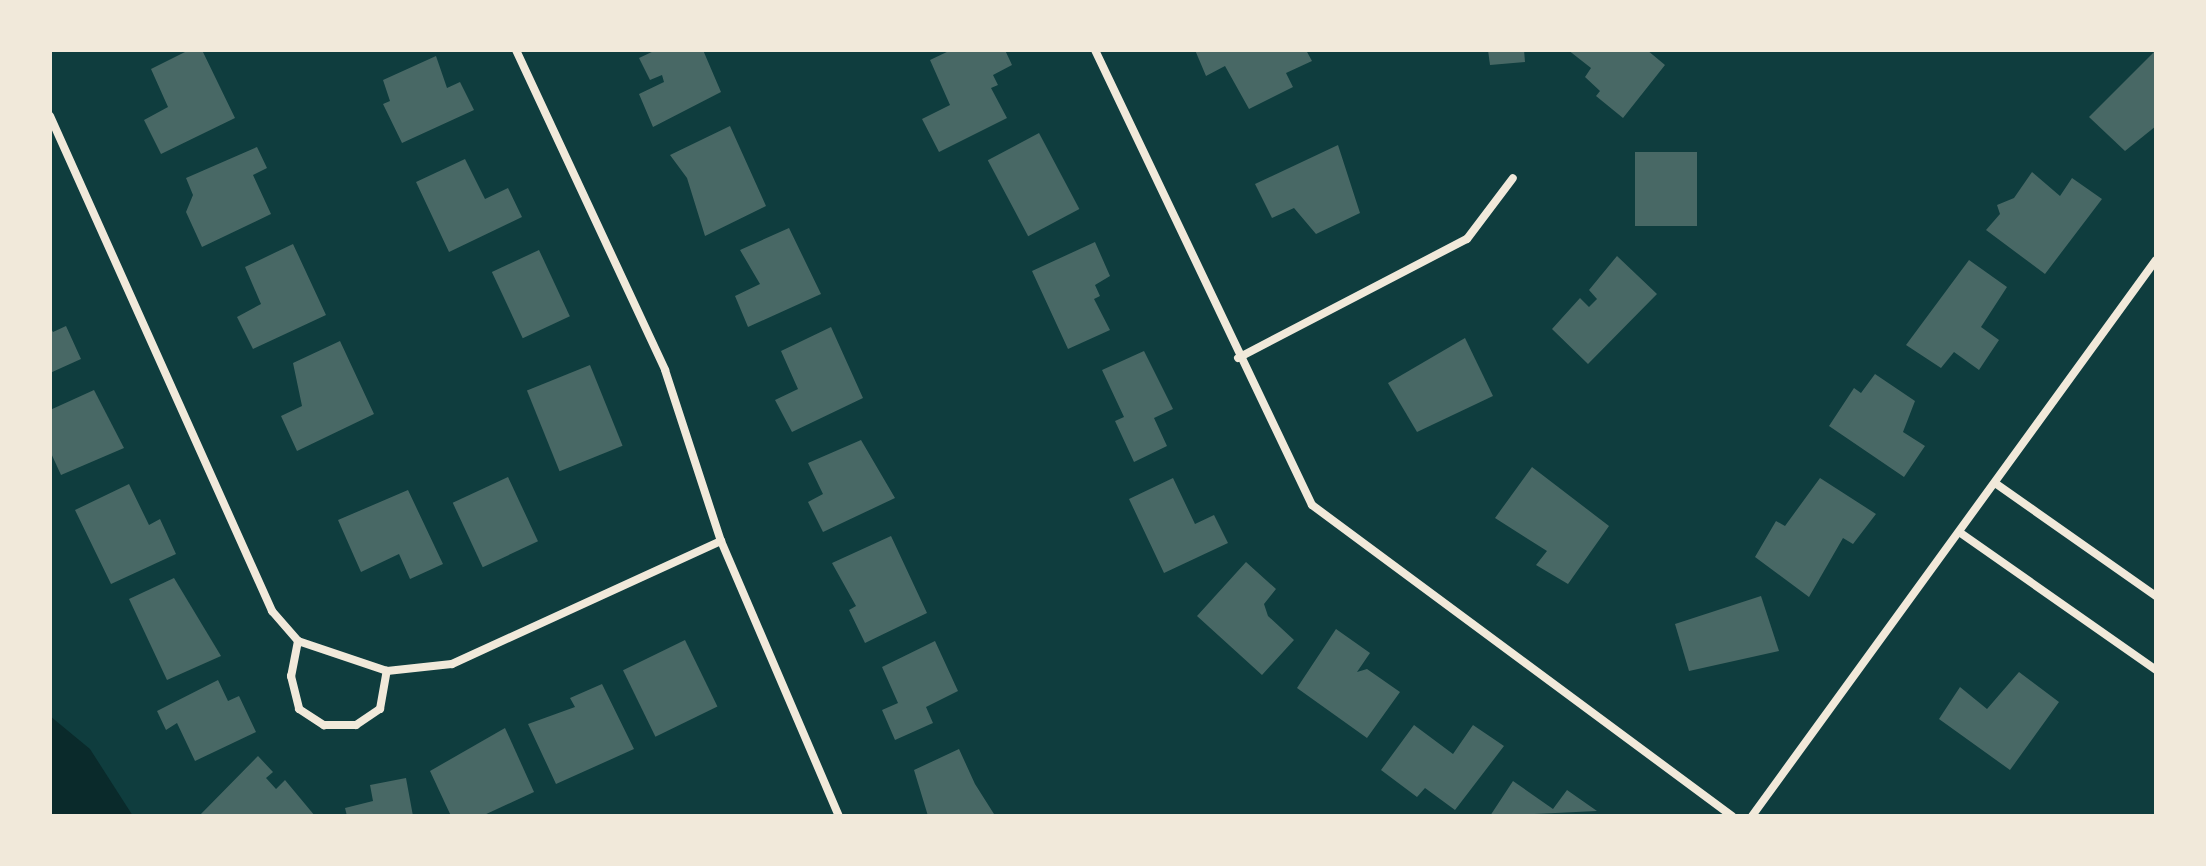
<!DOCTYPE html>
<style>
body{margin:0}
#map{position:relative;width:2206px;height:866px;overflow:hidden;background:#0f3d3e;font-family:"Alegreya Sans",sans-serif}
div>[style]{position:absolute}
.water>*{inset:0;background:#0a2a2b}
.building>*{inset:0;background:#486865;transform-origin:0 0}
.minor>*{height:8px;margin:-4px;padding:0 4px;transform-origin:4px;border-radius:4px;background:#f1e9da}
span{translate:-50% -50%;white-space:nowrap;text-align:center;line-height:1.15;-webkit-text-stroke:6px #f1e9da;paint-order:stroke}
.frame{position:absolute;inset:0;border:52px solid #f1e9da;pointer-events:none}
</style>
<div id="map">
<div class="water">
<i style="clip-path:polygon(50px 716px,90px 749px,133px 816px,50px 816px)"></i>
</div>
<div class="building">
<i style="clip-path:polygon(189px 50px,202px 50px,235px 118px,161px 154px,144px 120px,168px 107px,151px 69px)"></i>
<i style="clip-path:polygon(656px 50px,703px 50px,721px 92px,653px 127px,639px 94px,664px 82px,662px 75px,650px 80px,639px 58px)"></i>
<i style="clip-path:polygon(951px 50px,1005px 50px,1012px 65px,993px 75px,998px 85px,991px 88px,1007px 118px,939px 152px,922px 119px,950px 105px,930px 60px)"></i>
<i style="clip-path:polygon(1195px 50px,1306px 50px,1312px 61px,1286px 73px,1293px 87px,1249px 109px,1225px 66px,1206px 76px)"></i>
<i style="clip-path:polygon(1488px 50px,1524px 50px,1525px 62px,1490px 65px)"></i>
<i style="clip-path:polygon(1568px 50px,1647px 50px,1665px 65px,1623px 118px,1596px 96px,1600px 91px,1585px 77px,1591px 68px)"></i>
<i style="clip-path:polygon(2156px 50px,2156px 126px,2125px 151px,2089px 117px)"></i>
<i style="clip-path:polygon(436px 56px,447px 88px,460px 82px,474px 110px,402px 143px,383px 104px,390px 101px,383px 80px)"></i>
<i style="clip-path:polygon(730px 126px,766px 206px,705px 236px,687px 178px,670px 155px)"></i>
<i style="left:1039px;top:133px;width:86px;height:58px;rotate:62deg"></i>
<i style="clip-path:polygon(1338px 145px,1360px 213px,1316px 234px,1294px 208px,1272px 218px,1255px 184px)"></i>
<i style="clip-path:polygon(257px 147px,267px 168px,253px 175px,271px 214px,202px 247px,186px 212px,193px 195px,186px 178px)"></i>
<i style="left:1635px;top:152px;width:62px;height:74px"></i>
<i style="clip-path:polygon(465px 159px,485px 199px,508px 188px,522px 217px,449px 252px,416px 182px)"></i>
<i style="clip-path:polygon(2032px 172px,2060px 196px,2072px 178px,2102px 199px,2045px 274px,1986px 230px,2000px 214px,1997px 205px,2014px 198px)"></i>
<i style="clip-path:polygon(789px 228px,821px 294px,748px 327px,735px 296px,760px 284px,740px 250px)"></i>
<i style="clip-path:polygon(1095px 242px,1110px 276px,1095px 285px,1100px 296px,1094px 299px,1110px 330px,1068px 349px,1032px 271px)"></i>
<i style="clip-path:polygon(293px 244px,326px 315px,253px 349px,237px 317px,261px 304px,245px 267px)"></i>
<i style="left:539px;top:250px;width:73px;height:52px;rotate:65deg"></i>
<i style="clip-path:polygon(1617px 256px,1657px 294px,1588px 364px,1552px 329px,1580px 298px,1589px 307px,1597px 299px,1589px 290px)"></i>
<i style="clip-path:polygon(1969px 260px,2007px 287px,1981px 327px,1999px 340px,1979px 370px,1954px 352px,1941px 368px,1906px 345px)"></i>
<i style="clip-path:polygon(66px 326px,81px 359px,50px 373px,50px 327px,53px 332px)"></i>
<i style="clip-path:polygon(831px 327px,863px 398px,792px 432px,775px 400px,798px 389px,781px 351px)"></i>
<i style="clip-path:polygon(1465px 338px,1493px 396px,1417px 432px,1388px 383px)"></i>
<i style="clip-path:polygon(340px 341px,374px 414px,297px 451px,281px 416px,302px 406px,293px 363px)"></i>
<i style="clip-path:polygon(1144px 351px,1173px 409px,1154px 418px,1167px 446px,1134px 462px,1115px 421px,1124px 417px,1102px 370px)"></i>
<i style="left:590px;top:365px;width:87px;height:68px;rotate:68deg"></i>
<i style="clip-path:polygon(1875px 374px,1915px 401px,1903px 432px,1925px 446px,1904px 477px,1829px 426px,1854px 388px,1861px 393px)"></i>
<i style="clip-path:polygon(94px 390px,124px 448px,61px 475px,50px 451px,50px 410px)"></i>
<i style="clip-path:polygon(861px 440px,895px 498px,823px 532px,808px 502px,823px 494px,808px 463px)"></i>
<i style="clip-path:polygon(1532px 467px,1609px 526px,1568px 584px,1536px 565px,1547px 551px,1495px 518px)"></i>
<i style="left:508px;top:477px;width:71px;height:61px;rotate:65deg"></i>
<i style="clip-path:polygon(1173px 478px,1195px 524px,1214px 515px,1228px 543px,1164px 573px,1129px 499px)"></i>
<i style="clip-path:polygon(1820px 478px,1876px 514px,1853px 544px,1843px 538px,1809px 597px,1755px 557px,1776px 521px,1785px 526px)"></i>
<i style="clip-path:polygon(129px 484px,149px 525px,160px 519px,176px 554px,111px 584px,75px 510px)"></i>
<i style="clip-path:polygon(408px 490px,443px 564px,410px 579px,399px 554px,361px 572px,338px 520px)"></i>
<i style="clip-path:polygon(891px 536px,927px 613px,865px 643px,849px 610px,856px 606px,832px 563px)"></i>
<i style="clip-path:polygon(1246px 562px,1276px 589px,1264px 604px,1268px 616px,1294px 640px,1262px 675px,1197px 616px)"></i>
<i style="clip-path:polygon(174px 578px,221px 656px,167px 680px,129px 599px)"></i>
<i style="clip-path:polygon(1761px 596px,1779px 651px,1689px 671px,1675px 624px)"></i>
<i style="clip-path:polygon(1336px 629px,1370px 653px,1357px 672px,1367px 669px,1400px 692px,1367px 738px,1297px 688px)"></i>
<i style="left:685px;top:640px;width:74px;height:69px;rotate:64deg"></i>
<i style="clip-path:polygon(935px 641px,958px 691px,926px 707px,933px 723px,895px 740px,882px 710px,898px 703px,882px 667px)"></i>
<i style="clip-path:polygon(2019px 672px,2059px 702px,2010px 770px,1939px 719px,1960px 687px,1987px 709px)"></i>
<i style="clip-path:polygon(218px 680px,228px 701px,239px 696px,256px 732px,195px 761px,177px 723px,166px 730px,157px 711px)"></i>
<i style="clip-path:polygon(602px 684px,634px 749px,556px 784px,528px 724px,575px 707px,570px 698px)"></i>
<i style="clip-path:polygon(1414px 725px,1453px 754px,1473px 725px,1504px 746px,1455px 810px,1425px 788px,1417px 797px,1381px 770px)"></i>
<i style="clip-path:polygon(505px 728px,534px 792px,482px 816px,451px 816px,430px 771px)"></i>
<i style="clip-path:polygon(959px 749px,975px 784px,994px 814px,928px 816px,914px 770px)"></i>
<i style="clip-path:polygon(258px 756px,273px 772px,266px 778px,276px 789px,285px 780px,315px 816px,199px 816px)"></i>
<i style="clip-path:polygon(406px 778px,413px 816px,347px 816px,345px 808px,373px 801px,370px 785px)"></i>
<i style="clip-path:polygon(1513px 781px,1553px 809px,1567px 790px,1597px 811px,1490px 816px)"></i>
</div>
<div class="minor">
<i style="left:516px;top:50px;width:353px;rotate:65deg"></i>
<i style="left:665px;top:370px;width:180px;rotate:71.9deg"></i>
<i style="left:721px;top:541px;width:299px;rotate:66.8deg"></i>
<i style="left:1095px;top:50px;width:504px;rotate:64.5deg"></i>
<i style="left:1312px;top:505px;width:523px;rotate:36.52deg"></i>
<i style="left:50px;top:116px;width:543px;rotate:65.84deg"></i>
<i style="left:272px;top:611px;width:40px;rotate:49deg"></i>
<i style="left:298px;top:641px;width:94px;rotate:18.6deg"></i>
<i style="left:387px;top:671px;width:65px;rotate:-6.1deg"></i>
<i style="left:452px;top:664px;width:296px;rotate:-24.6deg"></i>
<i style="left:1238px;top:358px;width:258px;rotate:-27.5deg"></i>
<i style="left:1467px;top:239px;width:76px;rotate:-53deg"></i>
<i style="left:1995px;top:483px;width:197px;rotate:35.1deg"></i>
<i style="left:1962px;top:534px;width:237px;rotate:35deg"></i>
<i style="left:298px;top:641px;width:36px;rotate:101deg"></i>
<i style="left:291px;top:676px;width:34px;rotate:76deg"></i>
<i style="left:299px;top:709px;width:30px;rotate:33deg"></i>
<i style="left:324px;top:725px;width:32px"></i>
<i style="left:356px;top:725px;width:29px;rotate:-34deg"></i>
<i style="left:380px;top:709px;width:39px;rotate:-80deg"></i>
<i style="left:1752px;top:816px;width:687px;rotate:-54deg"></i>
</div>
<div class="frame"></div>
</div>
